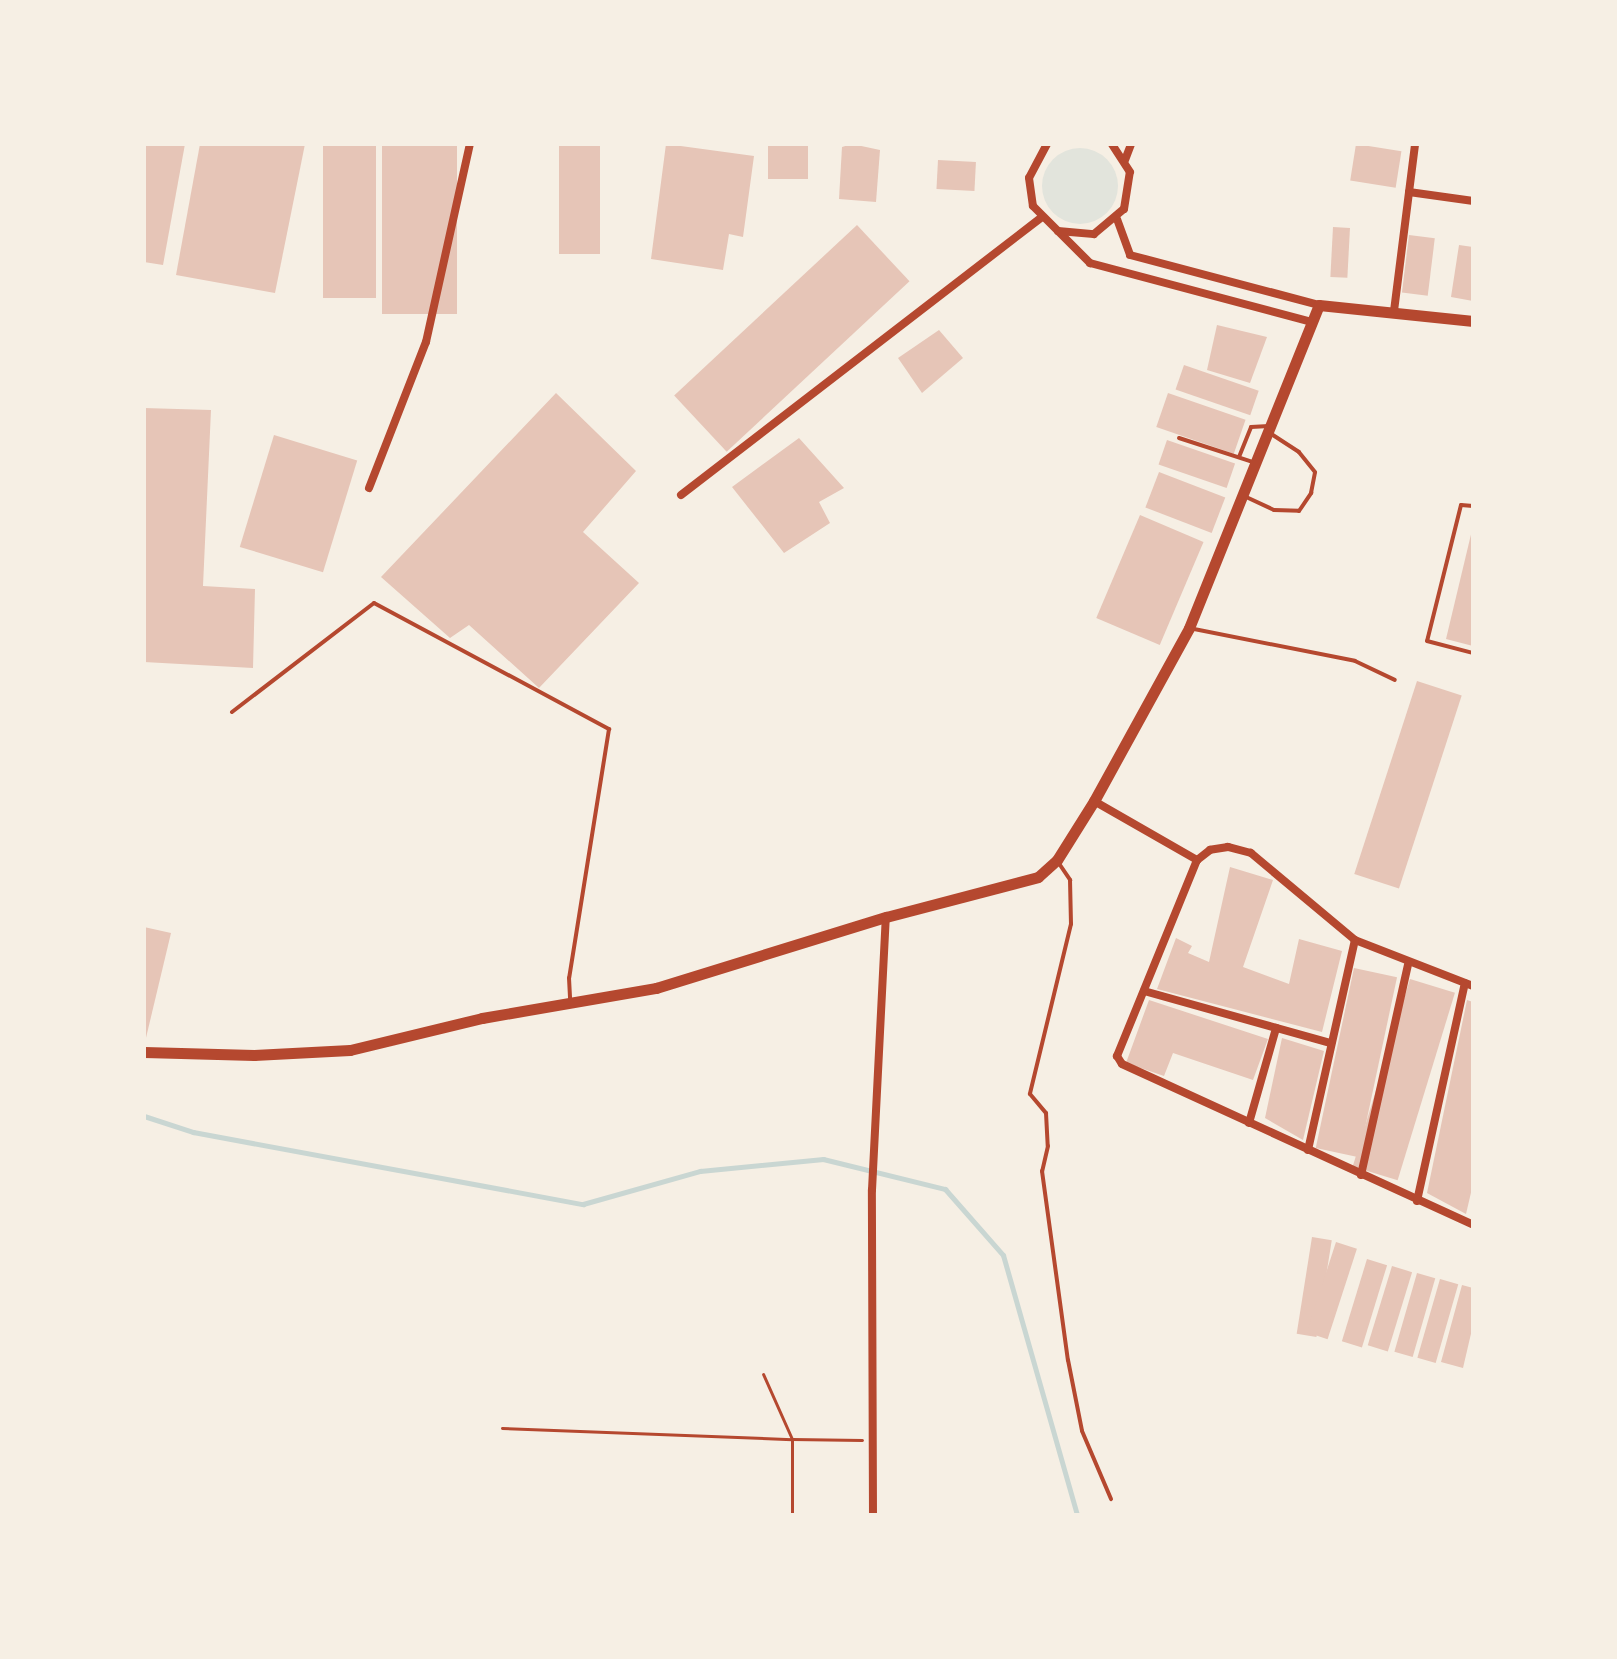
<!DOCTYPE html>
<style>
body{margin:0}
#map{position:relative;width:1617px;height:1659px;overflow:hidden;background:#f6efe4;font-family:"Zilla Slab",serif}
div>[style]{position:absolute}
.green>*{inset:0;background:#e2e4dc}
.round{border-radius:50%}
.stream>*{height:5px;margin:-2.5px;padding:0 2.5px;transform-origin:2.5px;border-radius:2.5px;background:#c9d6d2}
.building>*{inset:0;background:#e6c5b7;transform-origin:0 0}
.path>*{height:3px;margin:-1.5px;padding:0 1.5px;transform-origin:1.5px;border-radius:1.5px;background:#b5482f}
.service>*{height:4px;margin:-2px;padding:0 2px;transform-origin:2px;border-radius:2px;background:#b5482f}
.minor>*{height:8px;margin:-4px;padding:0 4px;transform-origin:4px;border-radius:4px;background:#b5482f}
.secondary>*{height:11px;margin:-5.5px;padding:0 5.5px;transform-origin:5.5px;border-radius:5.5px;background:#b5482f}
span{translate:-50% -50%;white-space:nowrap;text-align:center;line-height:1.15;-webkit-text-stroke:8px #f6efe4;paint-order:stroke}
.frame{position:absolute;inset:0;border:146px solid #f6efe4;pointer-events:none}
</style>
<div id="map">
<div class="green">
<i class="round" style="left:1042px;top:148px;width:76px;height:76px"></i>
</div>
<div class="stream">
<i style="left:144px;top:1116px;width:52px;rotate:18.1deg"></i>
<i style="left:193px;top:1132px;width:397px;rotate:10.5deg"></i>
<i style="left:583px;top:1204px;width:122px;rotate:-15.8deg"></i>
<i style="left:700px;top:1171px;width:124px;rotate:-5.6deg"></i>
<i style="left:823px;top:1159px;width:126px;rotate:13.8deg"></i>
<i style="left:945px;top:1189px;width:88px;rotate:48.7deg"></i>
<i style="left:1003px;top:1255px;width:270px;rotate:74.1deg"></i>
</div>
<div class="building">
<i style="clip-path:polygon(144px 144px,185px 144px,163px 265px,144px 262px)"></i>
<i style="clip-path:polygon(200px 144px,305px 144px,275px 293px,176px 275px)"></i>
<i style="left:323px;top:144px;width:53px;height:154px"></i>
<i style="left:382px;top:144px;width:75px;height:170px"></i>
<i style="left:559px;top:144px;width:41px;height:110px"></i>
<i style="clip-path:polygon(666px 144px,754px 156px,743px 237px,729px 234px,723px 270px,651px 259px)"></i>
<i style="left:768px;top:144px;width:40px;height:35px"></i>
<i style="clip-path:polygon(852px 144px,880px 150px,876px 202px,839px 199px,842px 147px)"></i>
<i style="left:1356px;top:144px;width:46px;height:37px;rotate:9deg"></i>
<i style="left:938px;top:160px;width:38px;height:29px;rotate:3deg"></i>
<i style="left:857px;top:225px;width:77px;height:250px;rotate:47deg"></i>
<i style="left:1333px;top:227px;width:17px;height:50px;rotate:3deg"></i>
<i style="left:1409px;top:235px;width:26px;height:58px;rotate:7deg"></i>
<i style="clip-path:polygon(1459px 245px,1473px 247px,1473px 301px,1451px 297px)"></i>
<i style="clip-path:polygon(1217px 325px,1267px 337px,1250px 383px,1207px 370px)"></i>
<i style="clip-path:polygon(939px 330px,963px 358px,922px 393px,898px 358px)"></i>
<i style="left:1184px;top:365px;width:79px;height:26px;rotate:19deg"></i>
<i style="clip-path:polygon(556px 393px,636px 471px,583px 532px,639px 583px,539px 688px,469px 625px,450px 638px,381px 577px)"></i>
<i style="left:1168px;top:393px;width:82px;height:36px;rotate:19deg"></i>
<i style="clip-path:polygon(144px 408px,211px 410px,203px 586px,255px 589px,253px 668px,144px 662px)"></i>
<i style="left:274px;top:435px;width:87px;height:117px;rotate:17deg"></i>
<i style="clip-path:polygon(799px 438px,844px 488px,819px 502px,830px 523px,784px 553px,732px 487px)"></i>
<i style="left:1167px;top:440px;width:72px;height:26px;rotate:19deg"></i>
<i style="left:1159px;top:472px;width:71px;height:38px;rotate:21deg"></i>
<i style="left:1140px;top:515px;width:69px;height:112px;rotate:23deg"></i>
<i style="clip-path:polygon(1473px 526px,1473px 646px,1446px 639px)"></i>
<i style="left:1417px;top:681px;width:47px;height:203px;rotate:18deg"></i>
<i style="clip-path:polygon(1230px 867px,1273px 880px,1243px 967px,1289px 984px,1299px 939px,1342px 951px,1322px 1032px,1157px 989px,1176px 938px,1192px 946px,1188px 953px,1209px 962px)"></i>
<i style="clip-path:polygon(144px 927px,171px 933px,145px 1042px,144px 1042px)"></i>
<i style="left:1354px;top:968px;width:44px;height:184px;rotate:12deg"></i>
<i style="left:1410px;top:979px;width:47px;height:196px;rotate:17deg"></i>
<i style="clip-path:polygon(1149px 1000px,1268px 1039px,1253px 1080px,1173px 1053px,1164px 1076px,1126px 1063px)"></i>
<i style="clip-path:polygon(1467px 1000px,1473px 1002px,1473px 1184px,1466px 1214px,1427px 1193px)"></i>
<i style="clip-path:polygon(1282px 1038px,1324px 1051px,1303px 1140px,1265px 1118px)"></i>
<i style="left:1312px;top:1237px;width:20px;height:98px;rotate:9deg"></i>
<i style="left:1336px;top:1242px;width:22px;height:95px;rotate:18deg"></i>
<i style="left:1367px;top:1259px;width:21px;height:86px;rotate:17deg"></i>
<i style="left:1392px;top:1266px;width:21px;height:83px;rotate:17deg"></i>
<i style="left:1417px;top:1273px;width:19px;height:82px;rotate:16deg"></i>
<i style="left:1440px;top:1279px;width:19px;height:82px;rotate:16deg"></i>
<i style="clip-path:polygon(1462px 1285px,1473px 1288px,1473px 1325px,1463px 1368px,1441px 1362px)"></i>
</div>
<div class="path">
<i style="left:502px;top:1428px;width:290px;rotate:2.2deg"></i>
<i style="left:792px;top:1439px;width:71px;rotate:-114deg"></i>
<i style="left:792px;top:1515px;width:76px;rotate:-90deg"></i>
<i style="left:792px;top:1439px;width:70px;rotate:0.8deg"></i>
</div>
<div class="service">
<i style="left:1179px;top:438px;width:78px;rotate:18deg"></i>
<i style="left:1239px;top:457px;width:32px;rotate:-68deg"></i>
<i style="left:1251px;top:427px;width:18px;rotate:-3deg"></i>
<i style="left:1244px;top:496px;width:33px;rotate:25deg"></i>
<i style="left:1274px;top:510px;width:25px;rotate:2deg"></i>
<i style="left:1299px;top:511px;width:22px;rotate:-56deg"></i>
<i style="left:1311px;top:493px;width:21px;rotate:-79deg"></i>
<i style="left:1315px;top:472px;width:26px;rotate:-129deg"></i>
<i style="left:1299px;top:452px;width:33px;rotate:-147deg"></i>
<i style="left:1473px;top:506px;width:12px;rotate:-175deg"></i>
<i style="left:1461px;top:505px;width:140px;rotate:104deg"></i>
<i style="left:1427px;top:641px;width:48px;rotate:14.6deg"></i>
<i style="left:1189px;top:628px;width:169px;rotate:11.2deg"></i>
<i style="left:1355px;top:661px;width:44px;rotate:25.4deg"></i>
<i style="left:232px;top:712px;width:179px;rotate:-37.5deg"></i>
<i style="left:374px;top:603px;width:267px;rotate:28.2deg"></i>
<i style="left:609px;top:729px;width:252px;rotate:99.1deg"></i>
<i style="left:569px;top:978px;width:22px;rotate:87deg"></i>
<i style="left:1058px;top:862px;width:22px;rotate:56deg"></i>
<i style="left:1070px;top:880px;width:44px;rotate:88.7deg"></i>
<i style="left:1071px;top:924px;width:175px;rotate:103.6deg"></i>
<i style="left:1030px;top:1094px;width:25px;rotate:50deg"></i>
<i style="left:1046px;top:1113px;width:33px;rotate:87deg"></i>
<i style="left:1048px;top:1146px;width:26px;rotate:103deg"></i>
<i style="left:1042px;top:1171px;width:191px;rotate:82.2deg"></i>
<i style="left:1068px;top:1360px;width:72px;rotate:78.8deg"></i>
<i style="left:1082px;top:1431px;width:74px;rotate:66.9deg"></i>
</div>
<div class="minor">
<i style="left:1047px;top:144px;width:38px;rotate:118deg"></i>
<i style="left:1029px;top:178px;width:28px;rotate:82deg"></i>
<i style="left:1033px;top:206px;width:81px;rotate:45deg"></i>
<i style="left:1090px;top:263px;width:230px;rotate:14.9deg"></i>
<i style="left:1125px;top:160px;width:17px;rotate:-69deg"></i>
<i style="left:1409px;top:192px;width:65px;rotate:8deg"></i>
<i style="left:1117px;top:219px;width:38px;rotate:70deg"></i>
<i style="left:1130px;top:255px;width:196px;rotate:14.8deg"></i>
<i style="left:1058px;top:231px;width:36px;rotate:5deg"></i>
<i style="left:1094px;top:234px;width:39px;rotate:-40deg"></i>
<i style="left:1124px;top:209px;width:37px;rotate:-81deg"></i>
<i style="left:1130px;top:172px;width:33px;rotate:-123deg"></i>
<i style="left:1394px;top:311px;width:168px;rotate:-82.8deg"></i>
<i style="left:369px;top:488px;width:157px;rotate:-68.7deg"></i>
<i style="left:426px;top:342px;width:203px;rotate:-77.5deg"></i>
<i style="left:681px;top:495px;width:454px;rotate:-37.6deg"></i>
<i style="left:1094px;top:801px;width:119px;rotate:29.8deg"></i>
<i style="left:1473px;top:986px;width:127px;rotate:-158.7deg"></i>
<i style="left:1355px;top:940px;width:136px;rotate:-140.1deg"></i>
<i style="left:1251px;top:853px;width:24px;rotate:-165deg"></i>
<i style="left:1228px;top:847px;width:18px;rotate:171deg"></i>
<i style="left:1210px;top:850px;width:16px;rotate:142deg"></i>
<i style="left:1197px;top:860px;width:212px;rotate:112.2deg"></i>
<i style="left:1117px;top:1056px;width:9px;rotate:58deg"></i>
<i style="left:1122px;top:1064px;width:386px;rotate:24.6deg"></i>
<i style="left:1144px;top:991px;width:193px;rotate:15.6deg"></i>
<i style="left:1249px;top:1123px;width:99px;rotate:-74.1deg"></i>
<i style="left:1308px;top:1150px;width:215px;rotate:-77.4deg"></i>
<i style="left:1361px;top:1175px;width:216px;rotate:-77.4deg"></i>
<i style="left:1417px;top:1201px;width:223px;rotate:-77.6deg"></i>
<i style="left:873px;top:1515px;width:325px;rotate:-90.2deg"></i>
<i style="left:872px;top:1190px;width:273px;rotate:-87.1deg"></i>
</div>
<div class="secondary">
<i style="left:144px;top:1052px;width:110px;rotate:1.6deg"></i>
<i style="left:254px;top:1055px;width:96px;rotate:-3deg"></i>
<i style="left:350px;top:1050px;width:136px;rotate:-13.6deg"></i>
<i style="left:482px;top:1018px;width:177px;rotate:-9.8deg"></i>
<i style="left:656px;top:988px;width:241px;rotate:-17.2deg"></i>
<i style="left:886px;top:917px;width:157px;rotate:-14.7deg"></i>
<i style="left:1038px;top:877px;width:25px;rotate:-42deg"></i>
<i style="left:1057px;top:860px;width:70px;rotate:-57.9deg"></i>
<i style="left:1094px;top:801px;width:197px;rotate:-61.2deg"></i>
<i style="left:1189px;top:628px;width:348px;rotate:-68.1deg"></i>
<i style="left:1319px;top:305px;width:155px;rotate:5.9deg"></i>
</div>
<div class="frame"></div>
</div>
